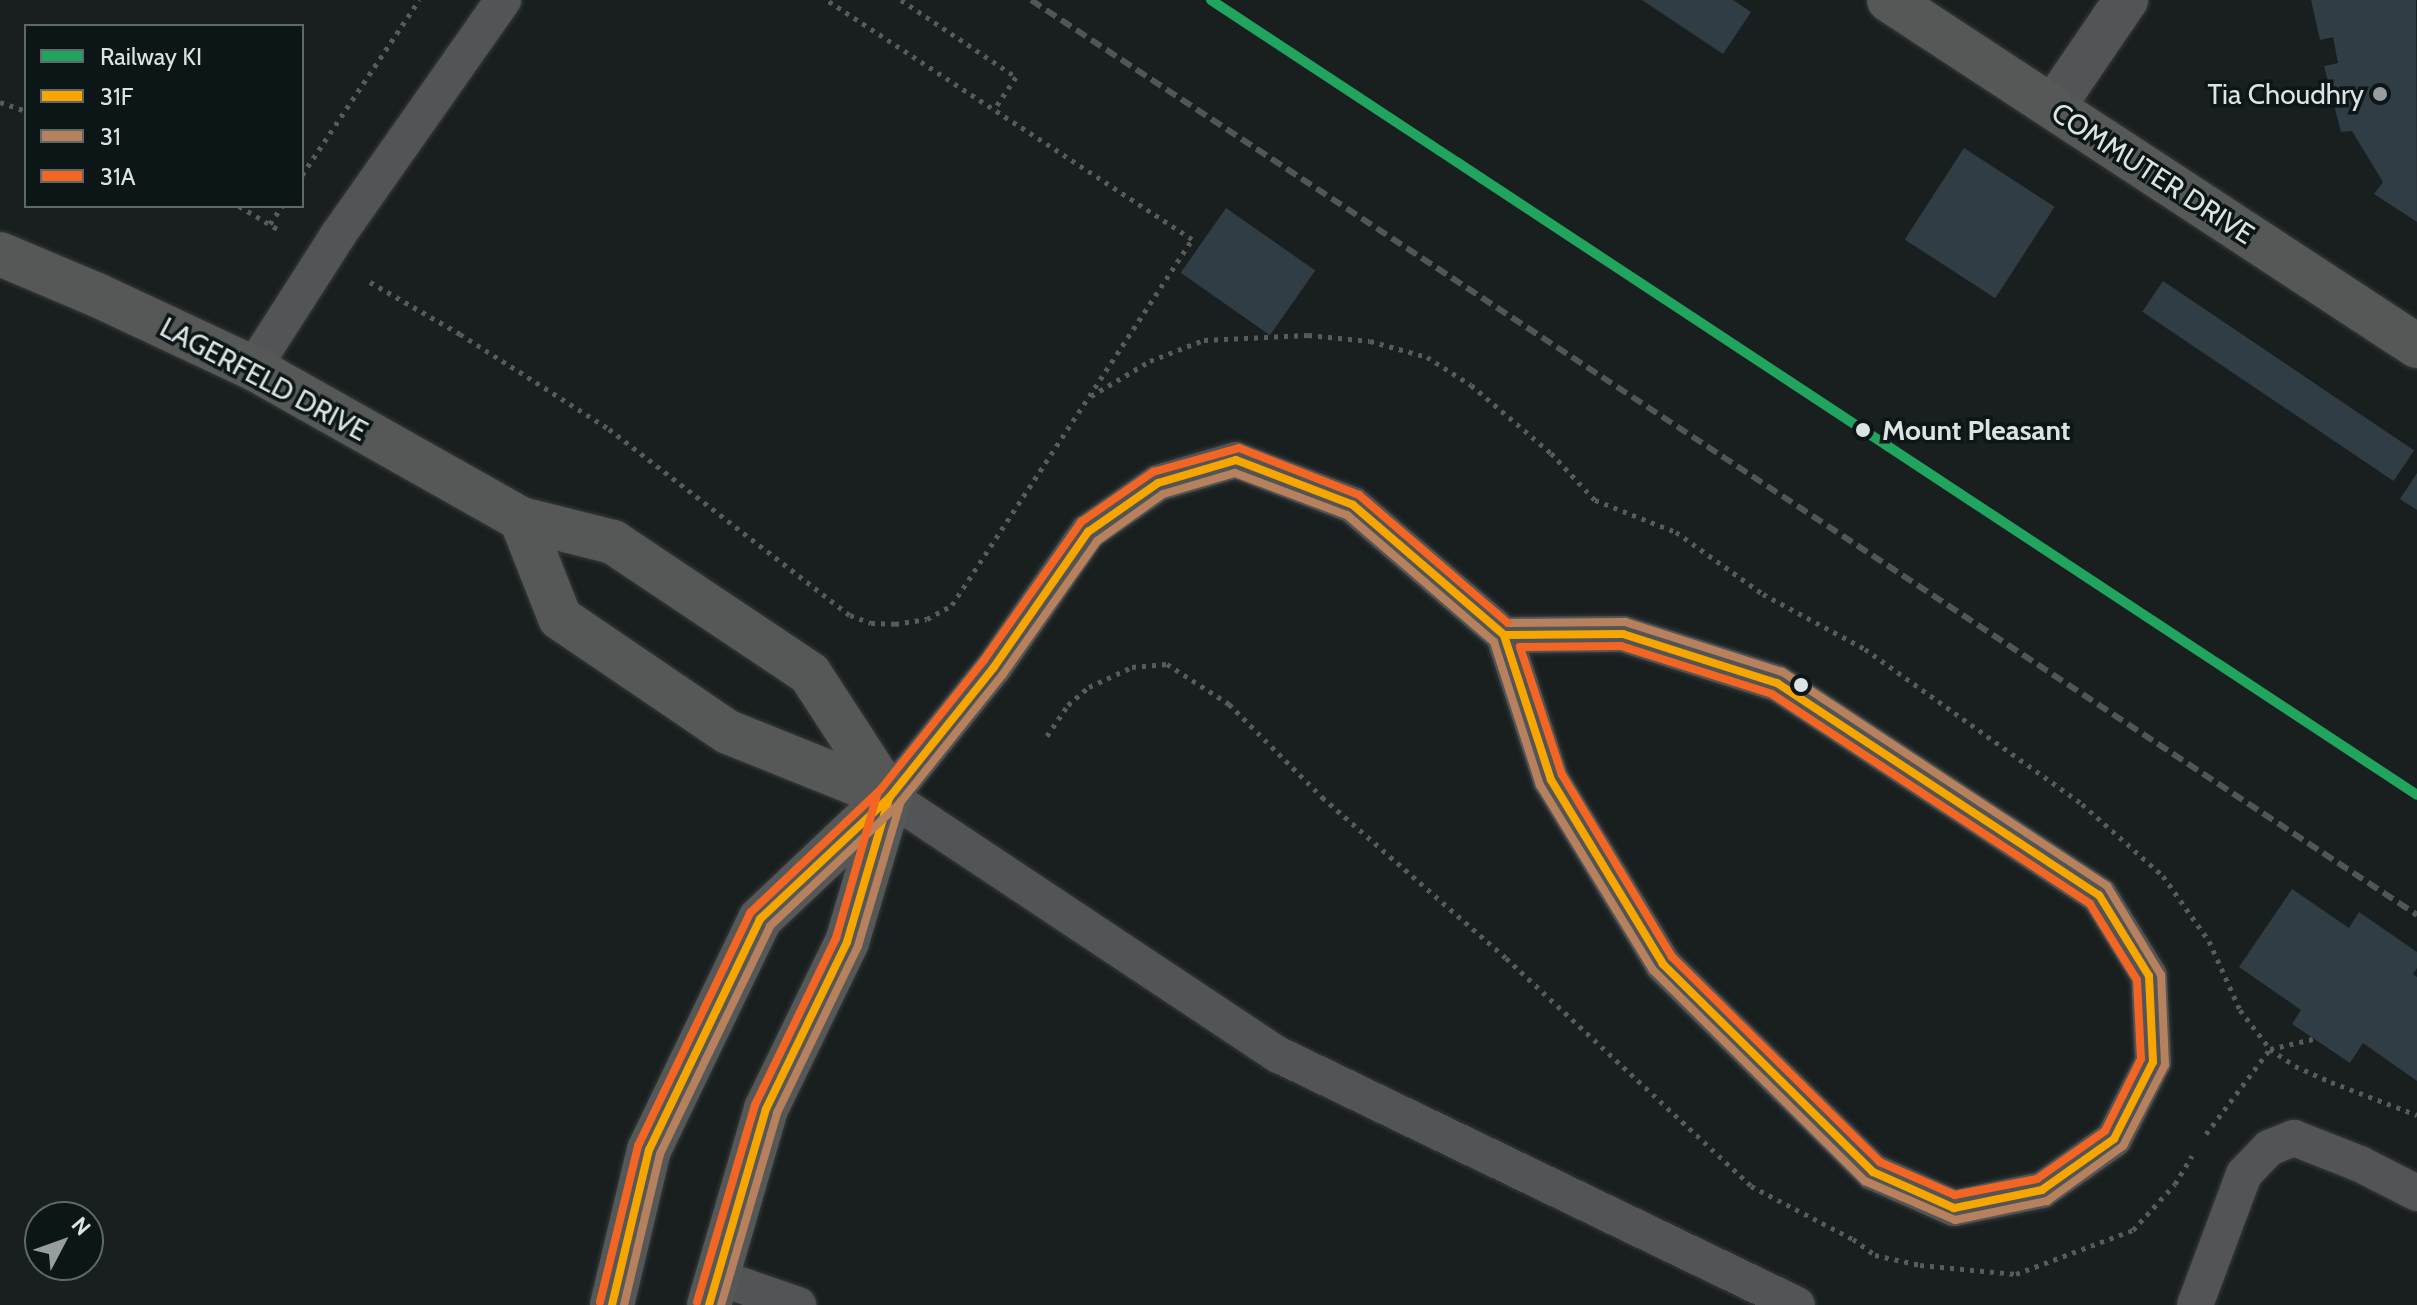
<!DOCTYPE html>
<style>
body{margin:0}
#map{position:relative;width:2417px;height:1305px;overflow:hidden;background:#191e1e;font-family:Cabin,sans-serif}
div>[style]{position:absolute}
.building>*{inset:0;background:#303d44;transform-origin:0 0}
.path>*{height:5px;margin-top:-2.5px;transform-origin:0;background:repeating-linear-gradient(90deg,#595b5b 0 4px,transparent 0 10px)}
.roads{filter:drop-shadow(0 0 2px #353939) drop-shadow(0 0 2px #353939)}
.lane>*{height:36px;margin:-18px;padding:0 18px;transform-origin:18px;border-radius:18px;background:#525455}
.street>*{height:44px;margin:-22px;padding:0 22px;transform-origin:22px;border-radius:22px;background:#525455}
.secondary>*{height:44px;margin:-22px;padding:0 22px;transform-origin:22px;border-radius:22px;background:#555857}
.rail>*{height:6px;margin-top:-3px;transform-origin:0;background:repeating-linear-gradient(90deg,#535555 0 12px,transparent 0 18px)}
.bus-1>*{height:8px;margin:-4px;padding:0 4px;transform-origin:4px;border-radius:4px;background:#f7a600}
.bus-2>*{height:8px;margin:-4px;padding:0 4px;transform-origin:4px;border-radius:4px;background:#b6815c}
.bus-3>*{height:8px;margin:-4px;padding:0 4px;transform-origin:4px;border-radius:4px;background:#f26522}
.rail-1>*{height:10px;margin:-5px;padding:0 5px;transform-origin:5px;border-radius:5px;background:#20a45e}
.dots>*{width:22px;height:22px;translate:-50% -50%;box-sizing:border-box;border:4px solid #0d1617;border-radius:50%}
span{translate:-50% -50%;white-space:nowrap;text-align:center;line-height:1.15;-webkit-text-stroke:7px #0d1617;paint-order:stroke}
.poi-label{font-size:28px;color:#dde3e4}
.right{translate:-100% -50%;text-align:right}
.street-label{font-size:28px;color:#dde3e4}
.stop-label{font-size:28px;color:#dde3e4;font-weight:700}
.left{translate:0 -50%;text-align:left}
.legend{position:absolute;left:24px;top:24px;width:280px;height:184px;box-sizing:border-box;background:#0d1617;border:2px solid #606869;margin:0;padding:10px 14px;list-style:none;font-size:24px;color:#dde3e4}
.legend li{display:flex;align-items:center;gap:16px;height:40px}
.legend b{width:40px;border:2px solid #606869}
.north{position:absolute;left:24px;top:1201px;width:80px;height:80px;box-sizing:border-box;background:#0d1617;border:2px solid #606869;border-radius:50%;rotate:49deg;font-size:22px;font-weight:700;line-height:32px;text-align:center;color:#dde3e4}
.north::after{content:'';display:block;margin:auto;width:28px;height:36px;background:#989e9f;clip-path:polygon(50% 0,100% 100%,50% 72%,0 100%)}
</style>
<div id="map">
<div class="building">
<i style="clip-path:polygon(1642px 0,1733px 0,1751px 12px,1723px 54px)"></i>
<i style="clip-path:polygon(2311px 0,2416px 0,2417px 222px,2374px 194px,2383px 182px,2352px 131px,2341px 132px,2324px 66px,2338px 63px,2333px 37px,2320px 40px)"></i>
<i style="left:1964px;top:148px;width:108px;height:109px;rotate:33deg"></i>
<i style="left:1226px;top:208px;width:109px;height:79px;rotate:35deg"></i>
<i style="left:2163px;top:281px;width:303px;height:37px;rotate:34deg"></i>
<i style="clip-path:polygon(2417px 473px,2417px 510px,2400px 499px)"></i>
<i style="clip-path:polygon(2292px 889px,2349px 928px,2359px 912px,2417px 952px,2417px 968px,2413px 974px,2417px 977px,2417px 1081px,2363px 1043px,2350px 1063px,2292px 1024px,2301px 1010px,2239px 967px)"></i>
</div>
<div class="path">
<i style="left:901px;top:0;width:138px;rotate:33.8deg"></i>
<i style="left:1016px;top:77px;width:40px;rotate:124deg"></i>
<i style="left:0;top:102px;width:28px;rotate:19deg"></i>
<i style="left:302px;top:175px;width:211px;rotate:-56.2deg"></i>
<i style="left:239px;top:206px;width:49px;rotate:30.8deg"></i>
<i style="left:270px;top:224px;width:22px;rotate:-56deg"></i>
<i style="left:370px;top:282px;width:104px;rotate:30deg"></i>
<i style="left:460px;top:334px;width:177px;rotate:32.5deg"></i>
<i style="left:609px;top:429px;width:304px;rotate:37.7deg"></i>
<i style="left:850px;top:615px;width:22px;rotate:21deg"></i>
<i style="left:871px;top:623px;width:24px;rotate:2deg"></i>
<i style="left:895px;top:624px;width:32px;rotate:-9deg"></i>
<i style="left:927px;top:619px;width:29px;rotate:-29deg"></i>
<i style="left:952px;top:605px;width:438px;rotate:-56.7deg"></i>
<i style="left:1192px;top:239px;width:436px;rotate:-146.8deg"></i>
<i style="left:1091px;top:396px;width:69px;rotate:-30.7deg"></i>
<i style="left:1150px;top:361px;width:58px;rotate:-21.3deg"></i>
<i style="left:1204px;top:340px;width:104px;rotate:-2.8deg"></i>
<i style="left:1308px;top:335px;width:62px;rotate:5.5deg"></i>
<i style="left:1370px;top:341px;width:59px;rotate:15.7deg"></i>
<i style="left:1427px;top:357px;width:52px;rotate:32.5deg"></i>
<i style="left:1471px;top:385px;width:105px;rotate:40.4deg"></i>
<i style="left:1551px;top:453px;width:64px;rotate:46.9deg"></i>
<i style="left:1595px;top:500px;width:87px;rotate:21.6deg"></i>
<i style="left:1676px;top:532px;width:107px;rotate:35.5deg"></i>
<i style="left:1763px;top:594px;width:116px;rotate:28.3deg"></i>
<i style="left:1865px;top:649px;width:267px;rotate:35.5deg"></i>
<i style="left:2082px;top:804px;width:108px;rotate:41.6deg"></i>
<i style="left:2163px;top:876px;width:80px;rotate:54.7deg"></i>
<i style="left:2209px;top:941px;width:76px;rotate:65.8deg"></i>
<i style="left:2240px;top:1010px;width:49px;rotate:52.4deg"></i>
<i style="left:2270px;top:1049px;width:30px;rotate:34deg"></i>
<i style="left:2295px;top:1066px;width:39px;rotate:24deg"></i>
<i style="left:2331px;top:1082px;width:92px;rotate:21deg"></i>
<i style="left:1047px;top:736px;width:37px;rotate:-56deg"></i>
<i style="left:1068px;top:705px;width:28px;rotate:-41deg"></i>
<i style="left:1089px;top:687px;width:47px;rotate:-24.9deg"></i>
<i style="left:1132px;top:667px;width:35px;rotate:-5deg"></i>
<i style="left:1167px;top:664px;width:74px;rotate:32.8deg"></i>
<i style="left:1229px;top:704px;width:132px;rotate:45deg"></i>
<i style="left:1322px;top:797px;width:244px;rotate:41.2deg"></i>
<i style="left:1506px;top:958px;width:335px;rotate:42.9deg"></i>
<i style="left:1751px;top:1186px;width:115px;rotate:27.5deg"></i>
<i style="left:1853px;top:1239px;width:27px;rotate:36deg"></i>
<i style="left:1875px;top:1255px;width:46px;rotate:12.5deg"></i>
<i style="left:1920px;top:1265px;width:96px;rotate:5.4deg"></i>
<i style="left:2016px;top:1274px;width:125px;rotate:-20.6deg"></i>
<i style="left:2133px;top:1230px;width:62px;rotate:-47.6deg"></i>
<i style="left:2175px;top:1184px;width:33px;rotate:-59deg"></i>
<i style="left:2206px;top:1134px;width:106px;rotate:-53deg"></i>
<i style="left:2270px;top:1049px;width:44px;rotate:-13.1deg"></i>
</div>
<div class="roads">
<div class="lane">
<i style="left:253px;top:368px;width:158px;rotate:-57.4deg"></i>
<i style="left:338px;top:235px;width:287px;rotate:-54.9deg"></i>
<i style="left:1504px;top:635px;width:119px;rotate:-0.5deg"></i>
<i style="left:1623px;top:634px;width:162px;rotate:17.7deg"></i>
<i style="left:1777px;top:683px;width:386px;rotate:33.4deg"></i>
<i style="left:2099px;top:895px;width:95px;rotate:58.3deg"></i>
<i style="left:2149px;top:976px;width:86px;rotate:87.3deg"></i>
<i style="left:2153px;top:1062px;width:86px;rotate:116.9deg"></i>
<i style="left:2114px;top:1139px;width:88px;rotate:144.7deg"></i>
<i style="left:2042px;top:1190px;width:90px;rotate:168.4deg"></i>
<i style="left:1954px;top:1208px;width:89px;rotate:-156deg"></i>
<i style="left:1873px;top:1172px;width:296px;rotate:-135.3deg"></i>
<i style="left:1663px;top:964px;width:215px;rotate:-121.3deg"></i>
<i style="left:1551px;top:780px;width:152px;rotate:-108deg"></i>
<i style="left:1504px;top:635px;width:199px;rotate:-139.3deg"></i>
<i style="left:1353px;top:505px;width:125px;rotate:-159deg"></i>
<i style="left:1236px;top:460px;width:81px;rotate:163.6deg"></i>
<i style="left:1158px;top:483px;width:85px;rotate:145deg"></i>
<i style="left:1088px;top:532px;width:165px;rotate:124.8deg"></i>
<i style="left:994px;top:667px;width:166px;rotate:128.7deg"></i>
<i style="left:890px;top:797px;width:467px;rotate:33.6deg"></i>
<i style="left:1279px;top:1055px;width:575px;rotate:25.76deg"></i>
<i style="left:717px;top:1277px;width:86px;rotate:19.1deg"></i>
<i style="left:2195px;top:1305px;width:140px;rotate:-69.5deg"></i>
<i style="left:2244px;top:1174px;width:36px;rotate:-46deg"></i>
<i style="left:2269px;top:1148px;width:27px;rotate:-22deg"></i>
<i style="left:2294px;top:1138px;width:71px;rotate:21.5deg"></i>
<i style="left:2360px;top:1164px;width:64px;rotate:27deg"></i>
</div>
<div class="street">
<i style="left:2053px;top:107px;width:130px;rotate:-55.7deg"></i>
</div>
<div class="secondary">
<i style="left:1889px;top:0;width:631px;rotate:33.24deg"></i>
<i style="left:0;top:254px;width:105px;rotate:22.9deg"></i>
<i style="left:97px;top:295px;width:172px;rotate:25.1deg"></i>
<i style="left:253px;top:368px;width:308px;rotate:29.4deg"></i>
<i style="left:521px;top:519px;width:95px;rotate:14deg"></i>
<i style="left:613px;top:542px;width:237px;rotate:33.8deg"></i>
<i style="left:810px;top:674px;width:147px;rotate:57deg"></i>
<i style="left:890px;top:797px;width:151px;rotate:106.5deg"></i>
<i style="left:847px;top:942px;width:186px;rotate:115.9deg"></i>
<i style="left:766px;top:1109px;width:204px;rotate:106.2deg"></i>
<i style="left:521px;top:519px;width:106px;rotate:68.5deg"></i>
<i style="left:560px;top:618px;width:203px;rotate:34.2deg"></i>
<i style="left:728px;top:732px;width:175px;rotate:21.9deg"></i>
<i style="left:612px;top:1305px;width:159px;rotate:-76.6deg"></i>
<i style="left:649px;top:1150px;width:256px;rotate:-64.3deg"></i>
<i style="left:760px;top:919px;width:176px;rotate:-43.4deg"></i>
</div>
</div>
<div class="rail">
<i style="left:1031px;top:0;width:1661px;rotate:33.43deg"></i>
</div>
<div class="bus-1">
<i style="left:1623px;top:634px;width:162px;rotate:17.7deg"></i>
<i style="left:1777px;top:683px;width:386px;rotate:33.4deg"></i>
<i style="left:2099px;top:895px;width:95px;rotate:58.3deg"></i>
<i style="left:2149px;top:976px;width:86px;rotate:87.3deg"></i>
<i style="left:2153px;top:1062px;width:86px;rotate:116.9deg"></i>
<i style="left:2114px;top:1139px;width:88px;rotate:144.7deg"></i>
<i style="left:2042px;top:1190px;width:90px;rotate:168.4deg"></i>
<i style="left:1954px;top:1208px;width:89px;rotate:-156deg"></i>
<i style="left:1873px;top:1172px;width:296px;rotate:-135.3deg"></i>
<i style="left:1663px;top:964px;width:215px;rotate:-121.3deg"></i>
<i style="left:1551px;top:780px;width:152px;rotate:-108deg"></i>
<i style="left:1504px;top:635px;width:119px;rotate:-0.5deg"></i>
<i style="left:612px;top:1305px;width:159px;rotate:-76.6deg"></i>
<i style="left:649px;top:1150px;width:256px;rotate:-64.3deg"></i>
<i style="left:760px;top:919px;width:178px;rotate:-43.2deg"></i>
<i style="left:890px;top:797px;width:166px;rotate:-51.3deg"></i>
<i style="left:994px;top:667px;width:165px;rotate:-55.2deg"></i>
<i style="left:1088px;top:532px;width:85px;rotate:-35deg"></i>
<i style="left:1158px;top:483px;width:81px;rotate:-16.4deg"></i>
<i style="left:1236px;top:460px;width:125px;rotate:21deg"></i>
<i style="left:1353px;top:505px;width:199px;rotate:40.7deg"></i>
<i style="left:709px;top:1305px;width:204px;rotate:-73.8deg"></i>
<i style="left:766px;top:1109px;width:186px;rotate:-64.1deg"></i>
<i style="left:847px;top:942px;width:150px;rotate:-73.7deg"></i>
</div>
<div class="bus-2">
<i style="left:624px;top:1305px;width:155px;rotate:-76.6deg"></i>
<i style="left:660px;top:1154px;width:253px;rotate:-64.2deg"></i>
<i style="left:770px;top:926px;width:178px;rotate:-43.4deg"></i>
<i style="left:899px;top:804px;width:166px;rotate:-51.3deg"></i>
<i style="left:1003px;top:674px;width:163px;rotate:-54.7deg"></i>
<i style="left:1097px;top:541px;width:81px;rotate:-35.5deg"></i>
<i style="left:1163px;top:494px;width:75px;rotate:-16.3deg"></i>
<i style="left:1235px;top:473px;width:120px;rotate:20.6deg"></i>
<i style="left:1347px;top:515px;width:194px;rotate:40.8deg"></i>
<i style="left:1494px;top:642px;width:150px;rotate:72.2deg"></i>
<i style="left:1540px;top:785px;width:217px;rotate:58.6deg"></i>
<i style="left:1653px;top:970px;width:299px;rotate:44.9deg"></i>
<i style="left:1865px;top:1181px;width:98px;rotate:23.4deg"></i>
<i style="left:1955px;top:1220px;width:94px;rotate:-11.7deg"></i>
<i style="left:2047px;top:1201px;width:94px;rotate:-35.9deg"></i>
<i style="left:2123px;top:1146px;width:91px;rotate:-62.6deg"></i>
<i style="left:2165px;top:1065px;width:90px;rotate:-92.5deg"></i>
<i style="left:2161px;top:975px;width:104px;rotate:-121.2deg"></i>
<i style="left:2107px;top:886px;width:389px;rotate:-146.6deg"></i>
<i style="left:1782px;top:672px;width:165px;rotate:-162.3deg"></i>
<i style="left:1625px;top:622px;width:117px;rotate:179.5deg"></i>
<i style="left:721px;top:1305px;width:200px;rotate:-73.7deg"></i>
<i style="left:777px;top:1113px;width:186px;rotate:-64.1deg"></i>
<i style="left:858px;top:946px;width:151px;rotate:-73.5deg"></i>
</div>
<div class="bus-3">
<i style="left:1621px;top:646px;width:158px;rotate:17.6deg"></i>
<i style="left:1772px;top:694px;width:381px;rotate:33.4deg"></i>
<i style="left:2090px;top:904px;width:89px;rotate:58.3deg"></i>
<i style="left:2137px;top:980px;width:79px;rotate:87.1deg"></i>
<i style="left:2141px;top:1059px;width:80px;rotate:116.6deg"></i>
<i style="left:2105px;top:1131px;width:83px;rotate:144.8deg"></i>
<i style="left:2037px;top:1179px;width:84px;rotate:169deg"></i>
<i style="left:1955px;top:1195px;width:82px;rotate:-156.3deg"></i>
<i style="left:1880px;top:1162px;width:292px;rotate:-135.4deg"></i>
<i style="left:1672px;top:957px;width:213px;rotate:-121.1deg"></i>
<i style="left:1562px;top:775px;width:135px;rotate:-108.2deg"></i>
<i style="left:1520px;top:647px;width:101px;rotate:-0.6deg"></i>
<i style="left:600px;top:1302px;width:161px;rotate:-76.3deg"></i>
<i style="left:638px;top:1146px;width:259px;rotate:-64.3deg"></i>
<i style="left:750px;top:913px;width:180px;rotate:-43.4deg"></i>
<i style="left:881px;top:789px;width:165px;rotate:-51.4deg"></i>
<i style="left:984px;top:660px;width:169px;rotate:-54.9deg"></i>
<i style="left:1081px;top:522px;width:88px;rotate:-34.8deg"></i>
<i style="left:1153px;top:472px;width:89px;rotate:-15.6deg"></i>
<i style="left:1239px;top:448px;width:129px;rotate:21.4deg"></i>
<i style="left:1359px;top:495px;width:196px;rotate:40.7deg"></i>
<i style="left:697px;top:1302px;width:205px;rotate:-73.6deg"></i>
<i style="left:755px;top:1105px;width:186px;rotate:-64.1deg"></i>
<i style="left:836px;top:938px;width:149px;rotate:-74deg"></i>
</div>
<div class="rail-1">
<i style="left:1211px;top:0;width:1444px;rotate:33.39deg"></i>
</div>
<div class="dots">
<i style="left:2380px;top:94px;background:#989e9f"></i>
<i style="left:1863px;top:430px;background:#dde3e4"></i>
<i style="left:1801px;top:685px;background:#dde3e4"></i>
</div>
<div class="poi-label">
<span class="right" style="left:2364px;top:94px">Tia Choudhry</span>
</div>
<div class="street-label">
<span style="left:2153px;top:173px;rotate:33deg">COMMUTER DRIVE</span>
<span style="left:264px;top:379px;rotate:28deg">LAGERFELD DRIVE</span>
</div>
<div class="stop-label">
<span class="left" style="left:1882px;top:430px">Mount Pleasant</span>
</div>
<ul class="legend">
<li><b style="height:10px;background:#20a45e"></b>Railway KI</li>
<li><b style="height:10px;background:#f7a600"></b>31F</li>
<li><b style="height:10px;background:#b6815c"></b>31</li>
<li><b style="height:10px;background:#f26522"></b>31A</li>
</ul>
<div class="north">N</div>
</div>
